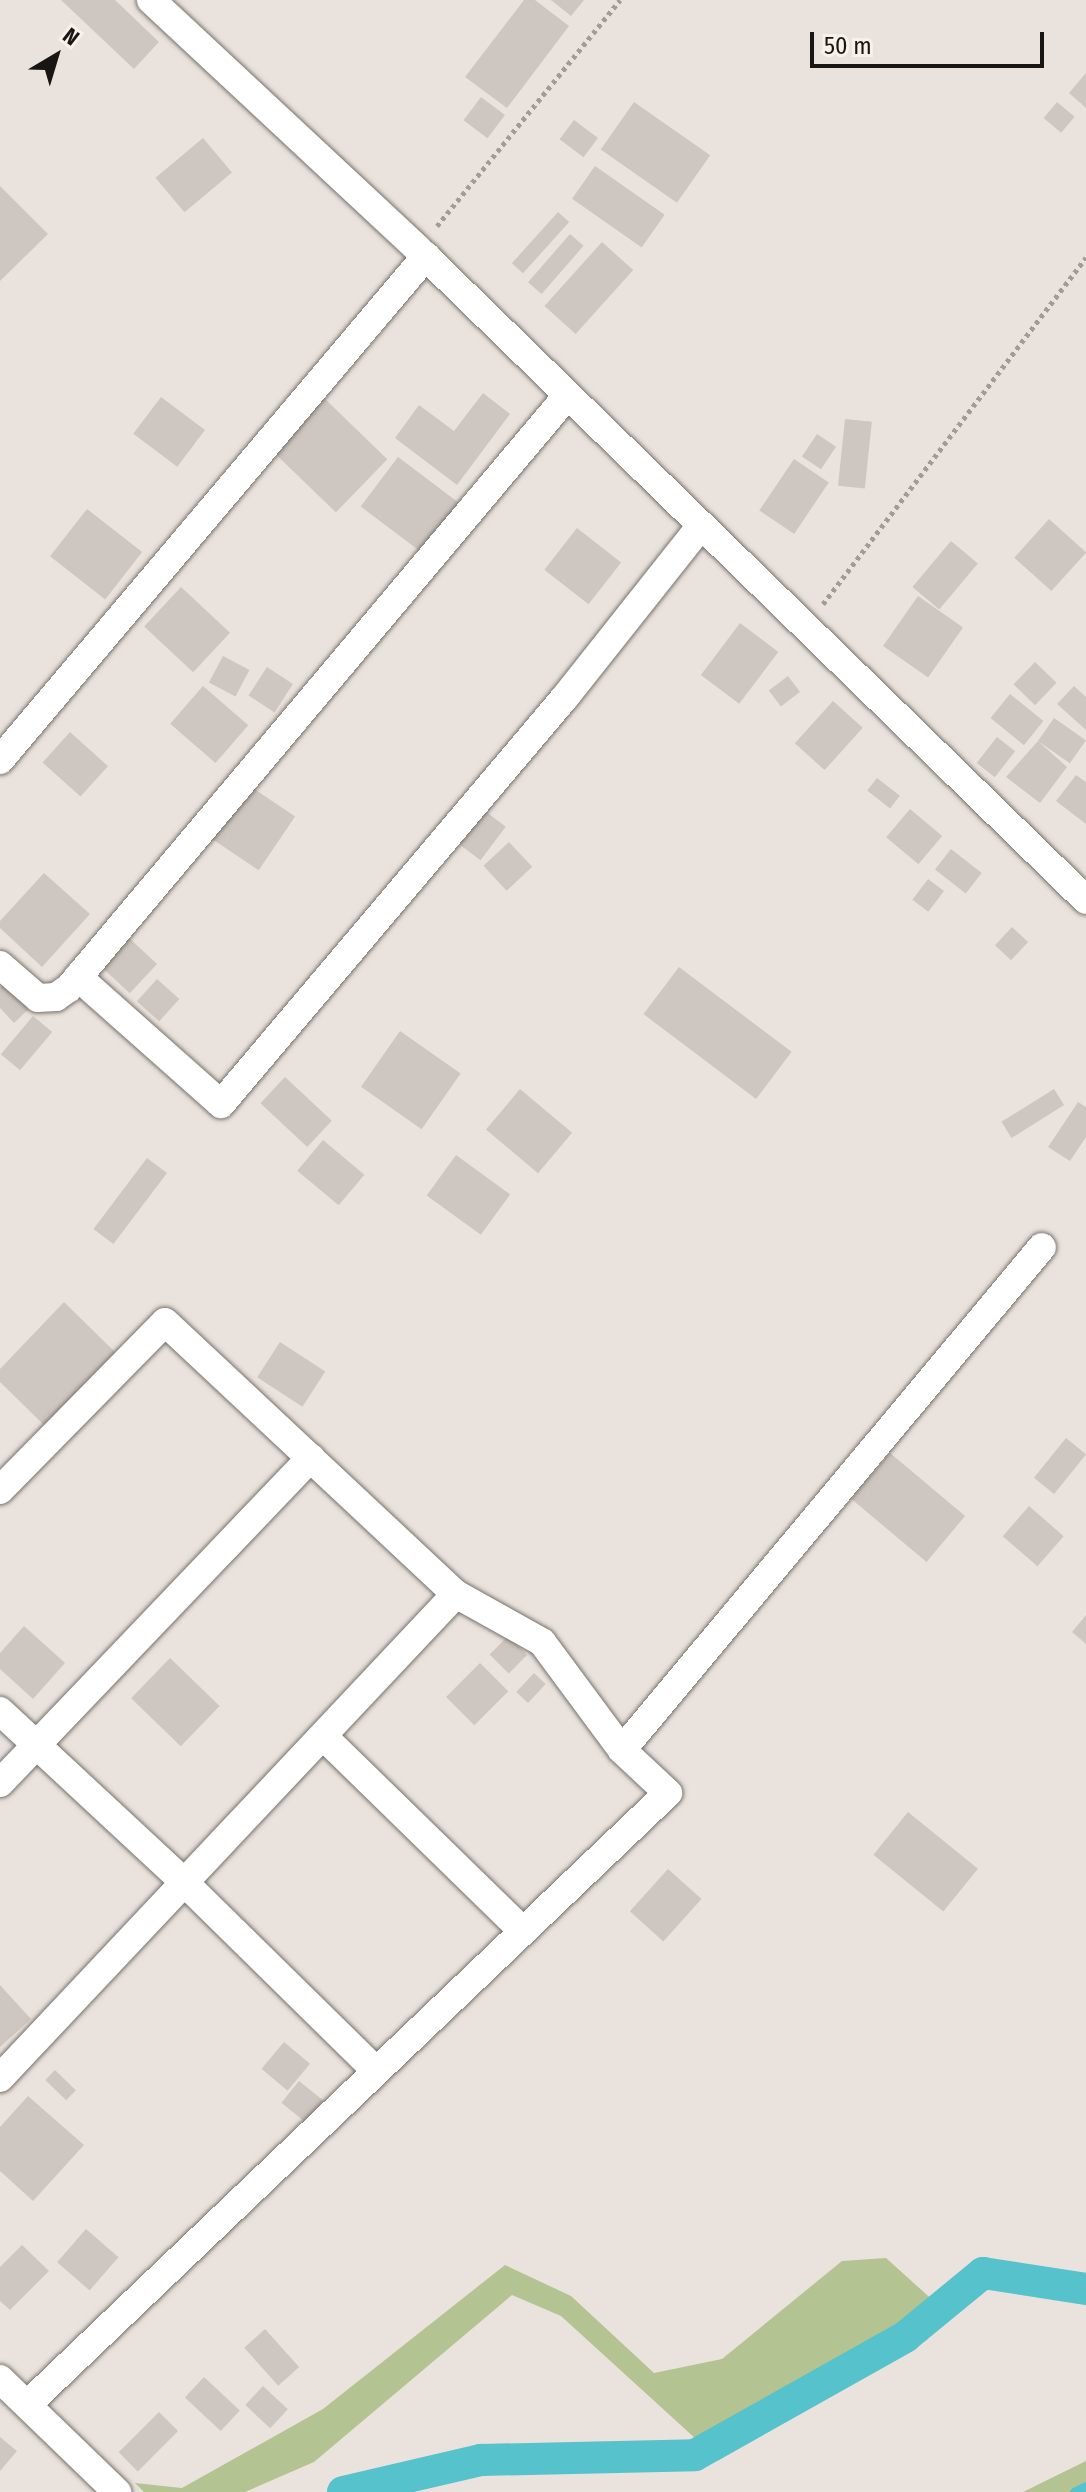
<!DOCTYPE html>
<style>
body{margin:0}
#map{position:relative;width:1086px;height:2492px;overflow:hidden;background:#eae3dd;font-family:"Fira Sans Condensed",sans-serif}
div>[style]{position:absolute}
.green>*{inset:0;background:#b4c392}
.stream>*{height:9px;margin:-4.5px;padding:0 4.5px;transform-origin:4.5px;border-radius:4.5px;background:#55c2cc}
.canal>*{height:32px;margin:-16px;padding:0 16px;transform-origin:16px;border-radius:16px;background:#55c2cc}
.building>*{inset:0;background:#cec7c1;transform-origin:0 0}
.path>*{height:5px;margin-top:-2.5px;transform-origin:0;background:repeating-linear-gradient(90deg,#a19c97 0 4px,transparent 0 8px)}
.roads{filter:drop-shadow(0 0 2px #77716b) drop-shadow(0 0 2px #77716b)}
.street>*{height:28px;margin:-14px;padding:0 14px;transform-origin:14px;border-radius:14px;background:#fff}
span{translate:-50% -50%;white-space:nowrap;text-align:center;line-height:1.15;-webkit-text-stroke:7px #f8f1ea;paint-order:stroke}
.north{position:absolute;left:16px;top:16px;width:80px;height:80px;-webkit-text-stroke:6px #f8f1ea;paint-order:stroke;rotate:38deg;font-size:22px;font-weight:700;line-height:32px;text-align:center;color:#181614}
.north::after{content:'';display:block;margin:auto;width:28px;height:36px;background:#181614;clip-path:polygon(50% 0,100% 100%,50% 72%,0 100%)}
.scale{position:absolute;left:810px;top:32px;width:234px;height:36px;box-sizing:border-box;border:4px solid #181614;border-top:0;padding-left:10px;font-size:24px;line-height:28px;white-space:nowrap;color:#181614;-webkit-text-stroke:6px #f8f1ea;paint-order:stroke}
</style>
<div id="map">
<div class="green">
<i style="clip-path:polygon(886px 2258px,937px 2304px,927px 2340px,719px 2460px,561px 2316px,512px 2295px,314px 2462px,245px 2492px,144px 2492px,135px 2483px,182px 2488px,323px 2409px,505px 2265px,571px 2296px,654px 2373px,722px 2359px,842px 2261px)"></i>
<i style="clip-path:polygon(1086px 2461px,1086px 2492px,1023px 2492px)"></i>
</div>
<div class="stream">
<i style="left:1074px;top:2492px;width:13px;rotate:-27deg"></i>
</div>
<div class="canal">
<i style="left:343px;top:2492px;width:142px;rotate:-13.1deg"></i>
<i style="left:481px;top:2460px;width:214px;rotate:-1.3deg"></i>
<i style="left:695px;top:2455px;width:241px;rotate:-29.3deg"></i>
<i style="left:905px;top:2337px;width:101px;rotate:-39.4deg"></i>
<i style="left:983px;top:2273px;width:104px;rotate:8.8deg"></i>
</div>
<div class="building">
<i style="clip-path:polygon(61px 0,115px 0,159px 42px,134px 69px)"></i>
<i style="clip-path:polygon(524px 0,535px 0,569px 26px,507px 108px,465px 77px)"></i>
<i style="clip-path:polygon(551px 0,584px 0,571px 16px)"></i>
<i style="clip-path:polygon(1086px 73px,1086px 108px,1069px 93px)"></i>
<i style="left:481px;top:97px;width:30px;height:29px;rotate:37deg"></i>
<i style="left:634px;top:102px;width:93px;height:58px;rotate:35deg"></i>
<i style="left:1057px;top:102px;width:23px;height:21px;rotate:40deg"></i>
<i style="left:574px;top:120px;width:30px;height:24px;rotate:37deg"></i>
<i style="left:203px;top:138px;width:45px;height:62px;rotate:50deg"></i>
<i style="left:595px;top:166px;width:85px;height:40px;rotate:35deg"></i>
<i style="clip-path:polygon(0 186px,48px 234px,0 281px)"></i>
<i style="left:558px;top:212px;width:15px;height:69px;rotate:42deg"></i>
<i style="left:570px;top:234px;width:18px;height:64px;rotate:41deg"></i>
<i style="left:602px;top:242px;width:42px;height:86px;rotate:42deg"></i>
<i style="clip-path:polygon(483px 393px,510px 414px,457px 485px,395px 438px,419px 405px,454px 431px)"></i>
<i style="left:161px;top:397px;width:55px;height:46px;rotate:37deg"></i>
<i style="left:324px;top:398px;width:88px;height:74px;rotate:44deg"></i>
<i style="left:845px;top:419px;width:27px;height:67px;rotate:6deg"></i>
<i style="left:817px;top:434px;width:23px;height:27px;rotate:34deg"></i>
<i style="left:398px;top:457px;width:76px;height:62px;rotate:37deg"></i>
<i style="left:794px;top:459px;width:42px;height:62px;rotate:34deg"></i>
<i style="left:87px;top:509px;width:70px;height:60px;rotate:38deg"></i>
<i style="left:1049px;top:519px;width:50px;height:52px;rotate:42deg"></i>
<i style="left:577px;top:528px;width:56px;height:53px;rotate:38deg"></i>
<i style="left:951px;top:541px;width:35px;height:60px;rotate:40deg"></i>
<i style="left:181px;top:587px;width:67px;height:54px;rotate:43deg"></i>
<i style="left:918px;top:596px;width:55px;height:61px;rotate:35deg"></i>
<i style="left:740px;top:623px;width:48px;height:65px;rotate:37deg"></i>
<i style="left:223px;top:656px;width:30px;height:30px;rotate:28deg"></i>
<i style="left:1035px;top:662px;width:30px;height:31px;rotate:44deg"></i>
<i style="left:267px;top:667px;width:31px;height:34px;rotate:33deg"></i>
<i style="left:788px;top:676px;width:20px;height:24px;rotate:53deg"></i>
<i style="left:203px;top:686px;width:60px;height:50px;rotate:41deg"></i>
<i style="clip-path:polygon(1074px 686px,1086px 697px,1086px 730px,1057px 704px)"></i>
<i style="left:1010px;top:694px;width:43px;height:31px;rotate:39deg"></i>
<i style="left:833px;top:701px;width:40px;height:57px;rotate:42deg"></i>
<i style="left:1054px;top:718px;width:39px;height:28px;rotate:35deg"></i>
<i style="left:70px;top:732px;width:51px;height:41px;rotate:42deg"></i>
<i style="left:997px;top:737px;width:23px;height:33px;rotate:38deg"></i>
<i style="clip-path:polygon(1038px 741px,1067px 767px,1040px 803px,1006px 777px)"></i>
<i style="clip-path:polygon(1076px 775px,1086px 782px,1086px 824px,1056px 801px)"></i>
<i style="left:877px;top:778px;width:29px;height:16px;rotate:38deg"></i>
<i style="left:247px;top:784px;width:58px;height:65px;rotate:34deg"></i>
<i style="left:481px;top:808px;width:31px;height:42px;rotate:37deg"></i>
<i style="left:910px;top:809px;width:42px;height:37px;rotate:40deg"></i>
<i style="left:509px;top:842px;width:34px;height:35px;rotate:47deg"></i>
<i style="left:951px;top:849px;width:39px;height:26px;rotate:38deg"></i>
<i style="clip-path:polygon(44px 873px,90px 914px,42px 967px,0 928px,0 921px)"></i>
<i style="left:928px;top:879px;width:20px;height:26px;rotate:37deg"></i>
<i style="left:1012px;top:927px;width:22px;height:25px;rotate:43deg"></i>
<i style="left:127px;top:936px;width:41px;height:40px;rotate:43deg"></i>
<i style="left:679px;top:967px;width:141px;height:59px;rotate:37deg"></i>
<i style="left:157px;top:979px;width:30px;height:30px;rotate:42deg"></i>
<i style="clip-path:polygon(8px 981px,32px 1006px,14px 1023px,0 1008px,0 988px)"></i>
<i style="left:33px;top:1016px;width:25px;height:50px;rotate:40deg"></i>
<i style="left:400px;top:1031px;width:74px;height:68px;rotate:35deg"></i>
<i style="left:285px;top:1077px;width:64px;height:36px;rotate:43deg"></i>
<i style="left:520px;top:1089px;width:68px;height:53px;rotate:40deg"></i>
<i style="left:1054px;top:1089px;width:19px;height:62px;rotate:58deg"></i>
<i style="clip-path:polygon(1078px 1102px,1086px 1107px,1086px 1137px,1070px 1161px,1048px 1147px)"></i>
<i style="left:323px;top:1140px;width:54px;height:40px;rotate:40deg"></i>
<i style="left:456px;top:1155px;width:67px;height:50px;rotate:36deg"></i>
<i style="left:147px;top:1158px;width:25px;height:89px;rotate:37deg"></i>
<i style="clip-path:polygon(64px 1302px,117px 1354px,47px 1428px,0 1382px,0 1369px)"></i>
<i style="left:280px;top:1342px;width:54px;height:42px;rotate:33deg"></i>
<i style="left:1066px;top:1438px;width:26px;height:51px;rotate:39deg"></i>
<i style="left:890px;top:1453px;width:98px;height:60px;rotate:40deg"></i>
<i style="left:1029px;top:1506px;width:46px;height:40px;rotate:41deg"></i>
<i style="clip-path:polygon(1086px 1615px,1086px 1644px,1072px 1632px)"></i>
<i style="clip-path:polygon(24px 1626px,65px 1663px,33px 1699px,0 1669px,0 1653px)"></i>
<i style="left:508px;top:1636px;width:27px;height:26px;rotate:45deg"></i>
<i style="left:170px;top:1658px;width:69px;height:56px;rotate:44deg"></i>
<i style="left:480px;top:1663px;width:40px;height:48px;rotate:45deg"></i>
<i style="left:534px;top:1673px;width:16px;height:26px;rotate:43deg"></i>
<i style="left:908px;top:1812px;width:90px;height:55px;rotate:39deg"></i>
<i style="left:668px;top:1869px;width:45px;height:57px;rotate:42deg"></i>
<i style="clip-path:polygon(0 1985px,31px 2019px,0 2047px)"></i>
<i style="left:284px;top:2042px;width:34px;height:35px;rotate:40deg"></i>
<i style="left:55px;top:2070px;width:29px;height:14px;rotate:44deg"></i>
<i style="left:299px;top:2081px;width:41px;height:28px;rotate:39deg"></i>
<i style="clip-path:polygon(28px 2096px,84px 2145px,33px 2201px,0 2171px,0 2127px)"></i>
<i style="left:86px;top:2229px;width:43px;height:44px;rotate:41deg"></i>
<i style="clip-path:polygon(22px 2245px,49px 2271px,10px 2310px,0 2301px,0 2267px)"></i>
<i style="left:265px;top:2329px;width:51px;height:28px;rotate:48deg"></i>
<i style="left:204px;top:2377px;width:49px;height:28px;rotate:43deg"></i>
<i style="left:263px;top:2386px;width:34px;height:26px;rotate:43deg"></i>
<i style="left:159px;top:2412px;width:27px;height:57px;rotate:45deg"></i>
<i style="clip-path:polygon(0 2437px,17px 2451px,0 2471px)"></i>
</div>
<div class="path">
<i style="left:437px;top:226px;width:291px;rotate:-51deg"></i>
<i style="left:823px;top:604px;width:435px;rotate:-52.8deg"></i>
</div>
<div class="roads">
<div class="street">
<i style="left:151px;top:0;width:364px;rotate:43deg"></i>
<i style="left:417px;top:248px;width:934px;rotate:44.26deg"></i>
<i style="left:0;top:760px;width:660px;rotate:-49.79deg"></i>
<i style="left:0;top:965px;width:50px;rotate:41deg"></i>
<i style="left:38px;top:998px;width:18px;rotate:-3deg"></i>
<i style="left:56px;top:997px;width:16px;rotate:-35deg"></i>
<i style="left:69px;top:988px;width:774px;rotate:-49.93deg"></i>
<i style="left:78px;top:977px;width:191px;rotate:41.6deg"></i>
<i style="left:221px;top:1104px;width:534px;rotate:-49.78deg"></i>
<i style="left:566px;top:696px;width:216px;rotate:-51.6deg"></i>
<i style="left:0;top:1490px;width:235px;rotate:-45.5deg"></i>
<i style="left:165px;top:1322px;width:398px;rotate:43.1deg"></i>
<i style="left:456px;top:1594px;width:98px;rotate:29.2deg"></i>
<i style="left:542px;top:1642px;width:134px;rotate:53.5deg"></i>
<i style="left:622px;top:1750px;width:63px;rotate:43.1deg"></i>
<i style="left:668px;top:1793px;width:885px;rotate:136.33deg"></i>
<i style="left:0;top:1711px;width:253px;rotate:42.9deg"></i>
<i style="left:185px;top:1883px;width:268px;rotate:44.5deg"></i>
<i style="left:323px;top:1736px;width:279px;rotate:44.3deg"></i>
<i style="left:622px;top:1750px;width:655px;rotate:-50.14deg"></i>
<i style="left:0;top:1783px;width:450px;rotate:-46.3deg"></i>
<i style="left:0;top:2078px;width:665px;rotate:-46.71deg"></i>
<i style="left:0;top:2379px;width:163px;rotate:44deg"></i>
</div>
</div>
<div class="north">N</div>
<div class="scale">50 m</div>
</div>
